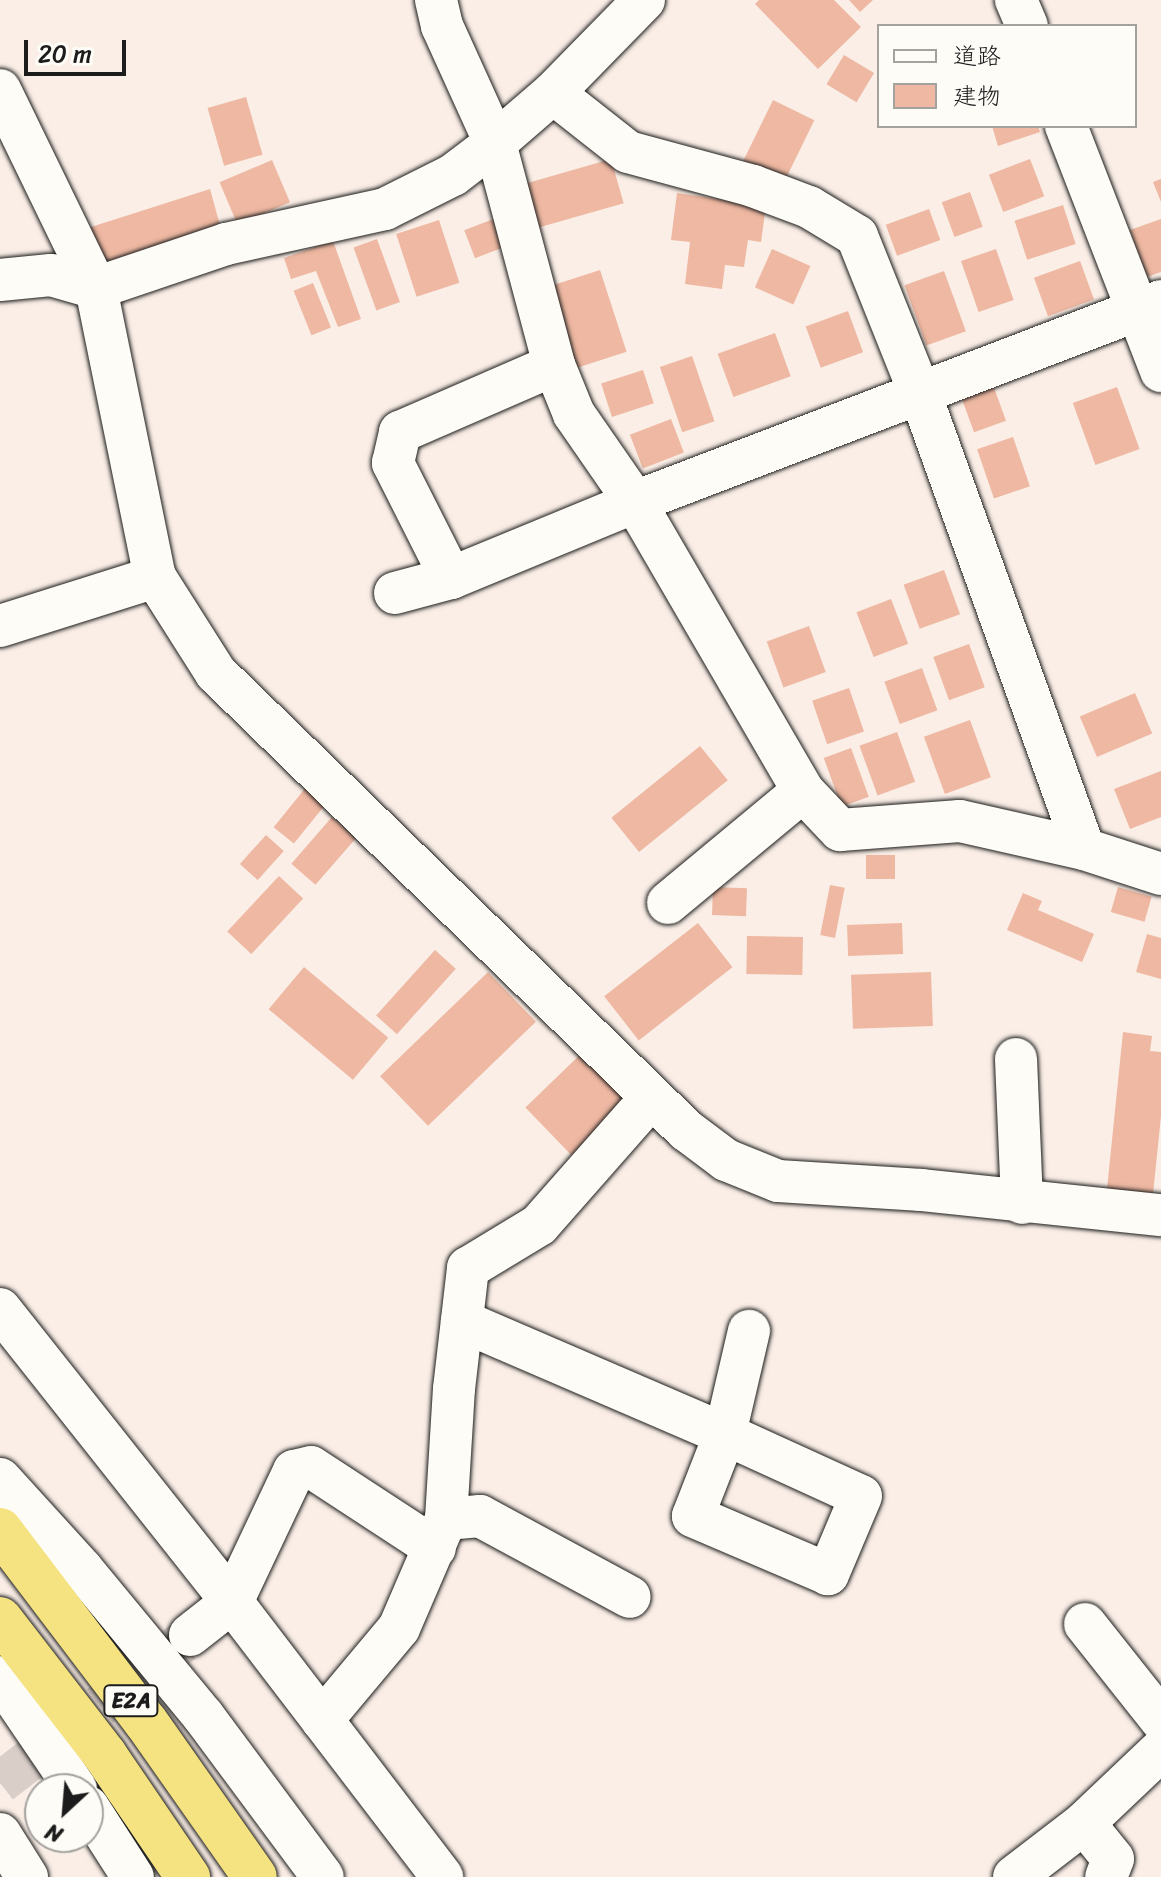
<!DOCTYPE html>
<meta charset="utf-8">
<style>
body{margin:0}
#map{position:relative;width:1161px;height:1877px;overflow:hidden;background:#faeee6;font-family:Sriracha,"Klee One",sans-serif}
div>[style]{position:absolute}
.building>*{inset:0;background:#eeb8a2;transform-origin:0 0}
.minor-tunnel>*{height:42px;margin-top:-21px;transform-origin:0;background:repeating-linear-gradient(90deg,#d9cec8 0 42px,transparent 0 63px)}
.roads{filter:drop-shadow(0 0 2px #1c1c1c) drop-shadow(0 0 2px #1c1c1c)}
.minor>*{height:42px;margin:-21px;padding:0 21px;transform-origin:21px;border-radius:21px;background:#fdfcf7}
.highway>*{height:44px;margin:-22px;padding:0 22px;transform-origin:22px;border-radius:22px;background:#f5e382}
span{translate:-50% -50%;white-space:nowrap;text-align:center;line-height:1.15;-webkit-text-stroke:6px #fdfcf7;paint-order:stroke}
.shield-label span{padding:2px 6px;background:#fdfcf7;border:2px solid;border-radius:6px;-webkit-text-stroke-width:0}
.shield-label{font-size:22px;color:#1c1c1c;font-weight:700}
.legend{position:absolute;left:877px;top:24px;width:260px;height:104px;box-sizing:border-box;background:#fdfcf7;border:2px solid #a3a29f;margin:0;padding:10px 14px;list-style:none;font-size:24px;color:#1c1c1c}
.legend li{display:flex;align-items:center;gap:16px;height:40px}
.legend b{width:40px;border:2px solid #a3a29f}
.north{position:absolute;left:24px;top:1773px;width:80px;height:80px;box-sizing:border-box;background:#fdfcf7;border:2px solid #a3a29f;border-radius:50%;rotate:206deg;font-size:22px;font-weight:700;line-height:32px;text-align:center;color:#1c1c1c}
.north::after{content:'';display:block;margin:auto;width:28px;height:36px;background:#1c1c1c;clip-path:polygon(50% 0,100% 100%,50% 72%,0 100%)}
.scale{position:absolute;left:24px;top:40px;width:102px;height:36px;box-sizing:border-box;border:4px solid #1c1c1c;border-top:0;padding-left:10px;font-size:24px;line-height:28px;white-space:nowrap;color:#1c1c1c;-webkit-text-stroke:6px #fdfcf7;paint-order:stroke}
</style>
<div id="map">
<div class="building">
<i style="clip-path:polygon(759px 0,834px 0,861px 27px,818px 69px,755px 4px)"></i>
<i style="clip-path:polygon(849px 0,873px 0,860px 12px)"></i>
<i style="left:844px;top:55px;width:35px;height:34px;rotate:31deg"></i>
<i style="left:246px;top:97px;width:60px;height:40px;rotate:74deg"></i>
<i style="left:773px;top:100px;width:46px;height:68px;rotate:26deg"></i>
<i style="clip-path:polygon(992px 126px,1038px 126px,1040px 132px,998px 146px)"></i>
<i style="left:611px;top:159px;width:46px;height:93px;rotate:74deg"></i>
<i style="left:1030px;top:159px;width:40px;height:44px;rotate:69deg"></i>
<i style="left:272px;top:160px;width:46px;height:57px;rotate:67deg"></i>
<i style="clip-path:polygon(1161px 179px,1161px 202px,1153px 182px)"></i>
<i style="clip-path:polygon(210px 189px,221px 229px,112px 266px,97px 259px,88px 228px)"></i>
<i style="left:970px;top:192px;width:37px;height:30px;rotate:70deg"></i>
<i style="clip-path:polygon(677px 193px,766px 206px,761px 242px,748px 240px,744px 267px,725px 265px,722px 289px,685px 284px,690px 242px,671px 240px)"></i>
<i style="left:1063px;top:205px;width:41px;height:51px;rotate:72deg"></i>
<i style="left:929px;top:209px;width:33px;height:46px;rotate:70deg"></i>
<i style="left:496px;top:218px;width:30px;height:34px;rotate:69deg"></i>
<i style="clip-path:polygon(1161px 219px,1161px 272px,1147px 277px,1130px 230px)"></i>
<i style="left:439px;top:220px;width:66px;height:45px;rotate:72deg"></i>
<i style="left:377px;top:239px;width:67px;height:25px;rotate:70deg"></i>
<i style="clip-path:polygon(333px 241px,361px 319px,338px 327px,316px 271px,291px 279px,284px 258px)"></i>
<i style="left:772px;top:249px;width:42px;height:42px;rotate:24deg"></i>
<i style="left:996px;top:249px;width:54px;height:37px;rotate:71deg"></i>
<i style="left:1080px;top:261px;width:41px;height:49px;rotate:70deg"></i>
<i style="left:600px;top:270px;width:86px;height:52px;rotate:72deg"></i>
<i style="left:944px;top:271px;width:64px;height:42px;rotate:70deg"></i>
<i style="left:313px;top:283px;width:48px;height:21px;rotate:68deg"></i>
<i style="left:848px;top:311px;width:44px;height:45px;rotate:70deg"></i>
<i style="left:775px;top:333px;width:46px;height:61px;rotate:70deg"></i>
<i style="left:692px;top:356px;width:69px;height:34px;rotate:71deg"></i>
<i style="left:643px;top:370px;width:35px;height:44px;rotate:72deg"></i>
<i style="left:993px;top:385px;width:38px;height:34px;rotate:70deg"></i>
<i style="left:1117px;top:387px;width:66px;height:47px;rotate:70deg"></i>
<i style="left:671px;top:419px;width:36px;height:44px;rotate:69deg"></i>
<i style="left:1013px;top:437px;width:52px;height:38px;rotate:71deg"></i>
<i style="left:944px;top:570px;width:47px;height:43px;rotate:70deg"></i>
<i style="left:891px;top:599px;width:48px;height:37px;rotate:69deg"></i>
<i style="left:809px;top:626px;width:49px;height:45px;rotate:70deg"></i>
<i style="left:969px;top:644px;width:46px;height:38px;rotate:70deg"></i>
<i style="left:922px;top:668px;width:45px;height:40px;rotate:70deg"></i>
<i style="left:849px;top:688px;width:46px;height:39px;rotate:71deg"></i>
<i style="left:1135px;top:693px;width:44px;height:60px;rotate:67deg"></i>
<i style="left:970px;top:720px;width:61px;height:49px;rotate:70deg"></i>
<i style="left:897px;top:732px;width:53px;height:40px;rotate:70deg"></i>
<i style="left:700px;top:746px;width:44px;height:114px;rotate:51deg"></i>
<i style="left:851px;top:748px;width:52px;height:29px;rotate:70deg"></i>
<i style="clip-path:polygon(1161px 771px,1161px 817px,1130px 829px,1114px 789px)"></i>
<i style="left:307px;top:786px;width:26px;height:53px;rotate:39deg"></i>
<i style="left:332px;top:817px;width:32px;height:62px;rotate:41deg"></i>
<i style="left:266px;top:835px;width:24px;height:39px;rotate:42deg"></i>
<i style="left:866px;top:855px;width:29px;height:24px"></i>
<i style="left:279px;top:876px;width:33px;height:76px;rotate:43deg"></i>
<i style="left:830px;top:885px;width:15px;height:51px;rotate:11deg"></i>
<i style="left:713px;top:887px;width:34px;height:28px;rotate:2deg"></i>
<i style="left:1118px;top:887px;width:35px;height:26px;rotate:16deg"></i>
<i style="clip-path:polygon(1023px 893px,1042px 901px,1038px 910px,1094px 934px,1082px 962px,1007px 930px)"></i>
<i style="left:698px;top:923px;width:56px;height:119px;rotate:52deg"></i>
<i style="left:902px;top:923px;width:31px;height:55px;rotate:88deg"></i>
<i style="clip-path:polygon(1147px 934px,1161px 938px,1161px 979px,1136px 972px)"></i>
<i style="left:747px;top:936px;width:56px;height:38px;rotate:1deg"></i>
<i style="left:435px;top:950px;width:28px;height:88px;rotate:42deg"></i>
<i style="left:304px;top:967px;width:110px;height:55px;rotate:40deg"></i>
<i style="left:488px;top:972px;width:69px;height:150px;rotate:46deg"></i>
<i style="left:931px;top:972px;width:54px;height:80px;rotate:88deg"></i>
<i style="clip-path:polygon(1123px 1032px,1152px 1036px,1150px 1051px,1161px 1052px,1161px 1116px,1153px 1194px,1107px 1189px)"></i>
<i style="left:588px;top:1047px;width:66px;height:87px;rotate:46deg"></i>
</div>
<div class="minor-tunnel">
<i style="left:0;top:1783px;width:235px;rotate:-37.7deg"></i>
</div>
<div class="roads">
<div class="minor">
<i style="left:436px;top:0;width:27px;rotate:77deg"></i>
<i style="left:442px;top:26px;width:128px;rotate:65.6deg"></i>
<i style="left:495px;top:143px;width:230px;rotate:75.1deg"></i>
<i style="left:554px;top:365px;width:53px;rotate:67.8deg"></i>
<i style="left:574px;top:414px;width:107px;rotate:55.3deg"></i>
<i style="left:635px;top:502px;width:334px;rotate:59.8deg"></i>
<i style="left:803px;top:791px;width:54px;rotate:46.5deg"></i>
<i style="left:840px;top:830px;width:120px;rotate:-4.3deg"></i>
<i style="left:960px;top:821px;width:127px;rotate:12.7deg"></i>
<i style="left:1084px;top:849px;width:81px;rotate:18deg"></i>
<i style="left:1016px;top:0;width:28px;rotate:67deg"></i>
<i style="left:0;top:90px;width:220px;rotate:64.1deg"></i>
<i style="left:96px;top:288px;width:295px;rotate:78.5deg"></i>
<i style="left:155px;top:577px;width:114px;rotate:57.6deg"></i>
<i style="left:216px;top:673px;width:656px;rotate:44.2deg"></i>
<i style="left:686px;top:1130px;width:50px;rotate:36.9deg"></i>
<i style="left:726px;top:1160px;width:56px;rotate:22deg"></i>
<i style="left:778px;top:1181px;width:144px;rotate:3.6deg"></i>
<i style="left:922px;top:1190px;width:240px;rotate:6deg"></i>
<i style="left:553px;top:93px;width:95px;rotate:38.2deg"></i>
<i style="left:628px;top:152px;width:130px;rotate:15.2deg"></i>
<i style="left:753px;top:186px;width:60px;rotate:20.6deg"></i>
<i style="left:809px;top:207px;width:56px;rotate:31.1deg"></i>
<i style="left:857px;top:236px;width:172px;rotate:68.2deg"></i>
<i style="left:921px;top:396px;width:481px;rotate:70.2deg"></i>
<i style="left:1066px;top:126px;width:263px;rotate:68.8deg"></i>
<i style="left:0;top:280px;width:51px;rotate:-5.6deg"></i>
<i style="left:51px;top:275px;width:47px;rotate:16.1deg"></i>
<i style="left:96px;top:288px;width:137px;rotate:-18.7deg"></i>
<i style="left:226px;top:244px;width:163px;rotate:-12.4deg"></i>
<i style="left:385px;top:209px;width:76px;rotate:-26.6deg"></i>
<i style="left:453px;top:175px;width:53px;rotate:-37.3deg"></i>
<i style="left:495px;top:143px;width:77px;rotate:-40.8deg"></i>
<i style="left:553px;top:93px;width:130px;rotate:-45.6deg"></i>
<i style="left:451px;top:578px;width:129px;rotate:-116.8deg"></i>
<i style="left:393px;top:463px;width:32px;rotate:-77deg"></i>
<i style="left:400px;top:432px;width:168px;rotate:-23.5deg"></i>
<i style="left:395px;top:593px;width:58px;rotate:-15deg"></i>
<i style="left:451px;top:578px;width:199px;rotate:-22.4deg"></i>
<i style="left:635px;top:502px;width:563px;rotate:-20.91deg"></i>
<i style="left:0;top:626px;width:163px;rotate:-17.5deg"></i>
<i style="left:668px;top:903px;width:175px;rotate:-39.7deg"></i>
<i style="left:1016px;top:1059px;width:144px;rotate:87.6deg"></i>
<i style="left:0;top:1309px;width:374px;rotate:51.6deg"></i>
<i style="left:232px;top:1602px;width:346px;rotate:52.6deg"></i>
<i style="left:462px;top:1321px;width:286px;rotate:23.3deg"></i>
<i style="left:725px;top:1434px;width:149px;rotate:24.5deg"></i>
<i style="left:861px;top:1496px;width:85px;rotate:112.9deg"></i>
<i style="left:828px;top:1574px;width:147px;rotate:-156.8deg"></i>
<i style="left:693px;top:1516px;width:88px;rotate:-68.7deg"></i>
<i style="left:725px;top:1434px;width:106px;rotate:-76.9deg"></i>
<i style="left:0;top:1479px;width:122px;rotate:47.7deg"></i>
<i style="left:82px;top:1569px;width:192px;rotate:50.5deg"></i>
<i style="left:204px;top:1717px;width:199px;rotate:53.4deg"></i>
<i style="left:446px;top:1519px;width:34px;rotate:-5deg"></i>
<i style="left:480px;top:1516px;width:170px;rotate:28.4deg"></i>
<i style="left:1085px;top:1624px;width:122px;rotate:51.6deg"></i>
<i style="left:190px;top:1635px;width:53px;rotate:-38.2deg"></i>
<i style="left:232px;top:1602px;width:145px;rotate:-64.7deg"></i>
<i style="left:294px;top:1471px;width:17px;rotate:-13deg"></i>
<i style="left:311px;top:1467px;width:148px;rotate:33.2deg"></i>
<i style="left:0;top:1677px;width:135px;rotate:55.8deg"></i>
<i style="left:322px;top:1720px;width:120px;rotate:-50.1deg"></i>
<i style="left:399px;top:1628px;width:119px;rotate:-66.7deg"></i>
<i style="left:446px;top:1519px;width:130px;rotate:-86.5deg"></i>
<i style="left:454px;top:1389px;width:122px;rotate:-83.4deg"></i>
<i style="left:468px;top:1268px;width:83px;rotate:-31.2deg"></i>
<i style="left:539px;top:1225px;width:148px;rotate:-48.6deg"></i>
<i style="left:88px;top:1807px;width:83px;rotate:57.3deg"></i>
<i style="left:1084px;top:1823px;width:46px;rotate:51.1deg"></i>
<i style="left:1113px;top:1859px;width:19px;rotate:111deg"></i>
<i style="left:0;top:1834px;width:51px;rotate:57.9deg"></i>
<i style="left:1014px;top:1877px;width:88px;rotate:-37.6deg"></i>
<i style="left:1084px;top:1823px;width:106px;rotate:-43.5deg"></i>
</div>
<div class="highway">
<i style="left:0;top:1530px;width:241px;rotate:52.8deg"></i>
<i style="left:146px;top:1722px;width:189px;rotate:54.9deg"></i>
<i style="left:0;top:1619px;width:172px;rotate:52.3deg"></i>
<i style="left:105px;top:1755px;width:148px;rotate:55.8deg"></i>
</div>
</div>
<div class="shield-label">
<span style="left:131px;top:1701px">E2A</span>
</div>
<ul class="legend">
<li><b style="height:10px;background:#fdfcf7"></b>道路</li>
<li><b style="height:22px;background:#eeb8a2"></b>建物</li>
</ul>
<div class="north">N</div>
<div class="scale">20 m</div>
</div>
